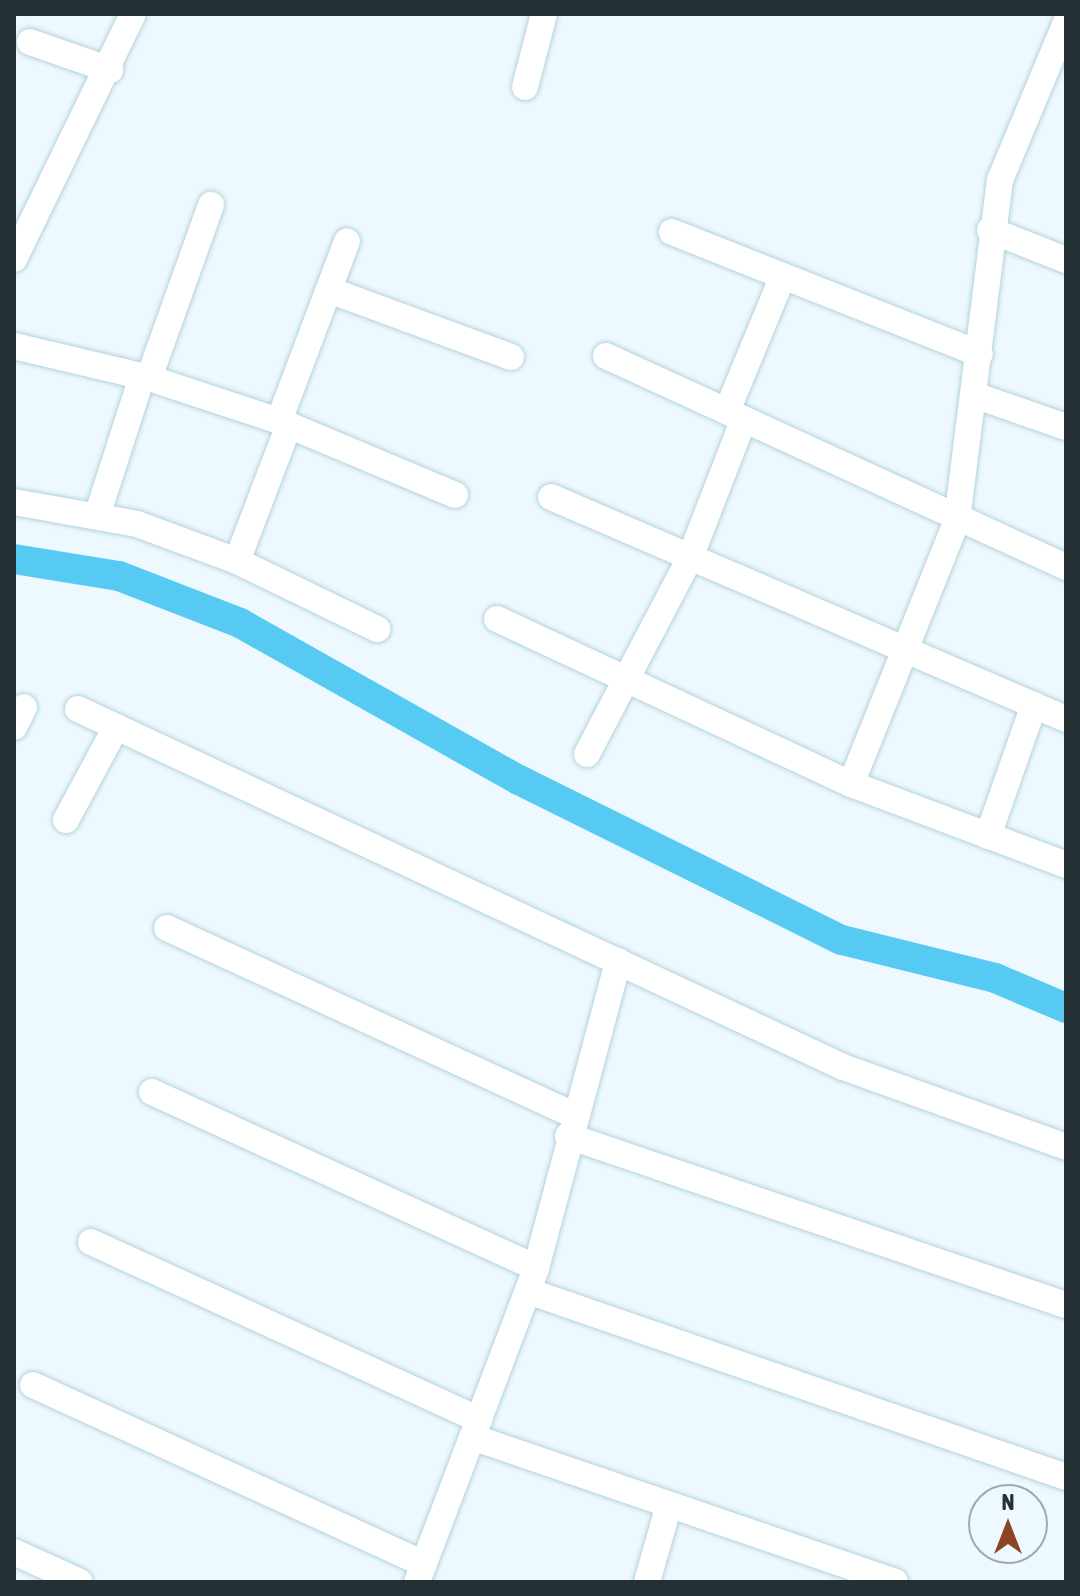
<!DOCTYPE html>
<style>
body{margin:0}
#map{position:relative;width:1080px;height:1596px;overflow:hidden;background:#edf9fe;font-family:"Asap Condensed",sans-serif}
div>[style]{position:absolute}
.canal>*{height:30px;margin:-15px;padding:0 15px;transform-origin:15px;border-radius:15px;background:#57caf3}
.roads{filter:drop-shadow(0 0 2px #b4d2de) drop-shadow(0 0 2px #b4d2de)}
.street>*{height:26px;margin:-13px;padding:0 13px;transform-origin:13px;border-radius:13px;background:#fff}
span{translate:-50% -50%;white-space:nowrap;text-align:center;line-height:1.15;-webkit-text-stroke:6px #edf9fe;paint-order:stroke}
.frame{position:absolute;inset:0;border:16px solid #253035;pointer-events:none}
.north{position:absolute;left:968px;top:1484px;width:80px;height:80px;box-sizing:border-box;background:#edf9fe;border:2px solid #9da9ae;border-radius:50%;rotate:0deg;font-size:22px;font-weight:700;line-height:32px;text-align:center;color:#253035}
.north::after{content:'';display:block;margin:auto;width:28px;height:36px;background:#8c4523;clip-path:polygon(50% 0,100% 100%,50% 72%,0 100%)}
</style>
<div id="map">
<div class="canal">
<i style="left:14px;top:559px;width:106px;rotate:9.2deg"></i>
<i style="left:119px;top:576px;width:130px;rotate:21.2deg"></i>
<i style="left:240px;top:623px;width:320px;rotate:29.4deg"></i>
<i style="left:519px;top:780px;width:360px;rotate:26.4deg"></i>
<i style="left:842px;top:940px;width:158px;rotate:13.9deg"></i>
<i style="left:995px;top:978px;width:77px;rotate:22.9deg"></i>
</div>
<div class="roads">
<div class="street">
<i style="left:30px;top:42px;width:85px;rotate:19.3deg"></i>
<i style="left:525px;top:87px;width:75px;rotate:-75.4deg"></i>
<i style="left:990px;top:230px;width:82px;rotate:21.5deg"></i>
<i style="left:672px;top:232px;width:331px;rotate:21.6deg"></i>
<i style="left:14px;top:259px;width:272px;rotate:-64.1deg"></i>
<i style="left:329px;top:290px;width:194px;rotate:20.2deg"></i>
<i style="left:14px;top:346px;width:139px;rotate:13.3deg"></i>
<i style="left:149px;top:378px;width:137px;rotate:18.3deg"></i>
<i style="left:279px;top:421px;width:191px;rotate:22.8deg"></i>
<i style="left:606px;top:356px;width:506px;rotate:24.64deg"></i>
<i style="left:149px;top:378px;width:184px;rotate:-70.3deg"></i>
<i style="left:974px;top:395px;width:97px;rotate:19.2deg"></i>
<i style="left:727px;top:411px;width:146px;rotate:-67.5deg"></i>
<i style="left:279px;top:421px;width:192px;rotate:-69.3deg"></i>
<i style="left:551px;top:497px;width:561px;rotate:23.32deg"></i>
<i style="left:14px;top:502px;width:125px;rotate:10.1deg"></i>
<i style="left:137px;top:524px;width:107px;rotate:20.3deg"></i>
<i style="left:237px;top:561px;width:156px;rotate:25.9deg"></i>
<i style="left:98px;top:513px;width:143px;rotate:-72.1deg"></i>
<i style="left:237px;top:561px;width:146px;rotate:-69.1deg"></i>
<i style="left:497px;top:619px;width:391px;rotate:25deg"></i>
<i style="left:851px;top:784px;width:230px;rotate:20.6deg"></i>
<i style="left:78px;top:709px;width:845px;rotate:25.08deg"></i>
<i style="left:843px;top:1067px;width:237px;rotate:19.7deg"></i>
<i style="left:14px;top:727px;width:22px;rotate:-63deg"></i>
<i style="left:587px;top:754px;width:221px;rotate:-62.3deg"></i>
<i style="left:690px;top:558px;width:149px;rotate:-68.8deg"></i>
<i style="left:851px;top:784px;width:284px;rotate:-68.1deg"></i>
<i style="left:957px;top:520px;width:343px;rotate:-82.8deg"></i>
<i style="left:1000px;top:180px;width:171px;rotate:-67.3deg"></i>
<i style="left:66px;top:820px;width:106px;rotate:-61.7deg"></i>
<i style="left:988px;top:836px;width:139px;rotate:-70.7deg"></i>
<i style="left:167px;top:928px;width:447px;rotate:24.7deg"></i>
<i style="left:152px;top:1092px;width:422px;rotate:24.6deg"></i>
<i style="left:568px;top:1136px;width:526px;rotate:18.75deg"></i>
<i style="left:91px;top:1242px;width:427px;rotate:24.6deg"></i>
<i style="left:528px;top:1291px;width:569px;rotate:19.07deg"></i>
<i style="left:33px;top:1385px;width:430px;rotate:24.6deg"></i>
<i style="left:472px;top:1437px;width:447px;rotate:18.9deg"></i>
<i style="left:14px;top:1552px;width:72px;rotate:24.4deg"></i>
<i style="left:417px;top:1582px;width:336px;rotate:-69.2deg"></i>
<i style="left:536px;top:1268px;width:318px;rotate:-75deg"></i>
<i style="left:647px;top:1582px;width:80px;rotate:-74.1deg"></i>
</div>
</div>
<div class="frame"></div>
<div class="north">N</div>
</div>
